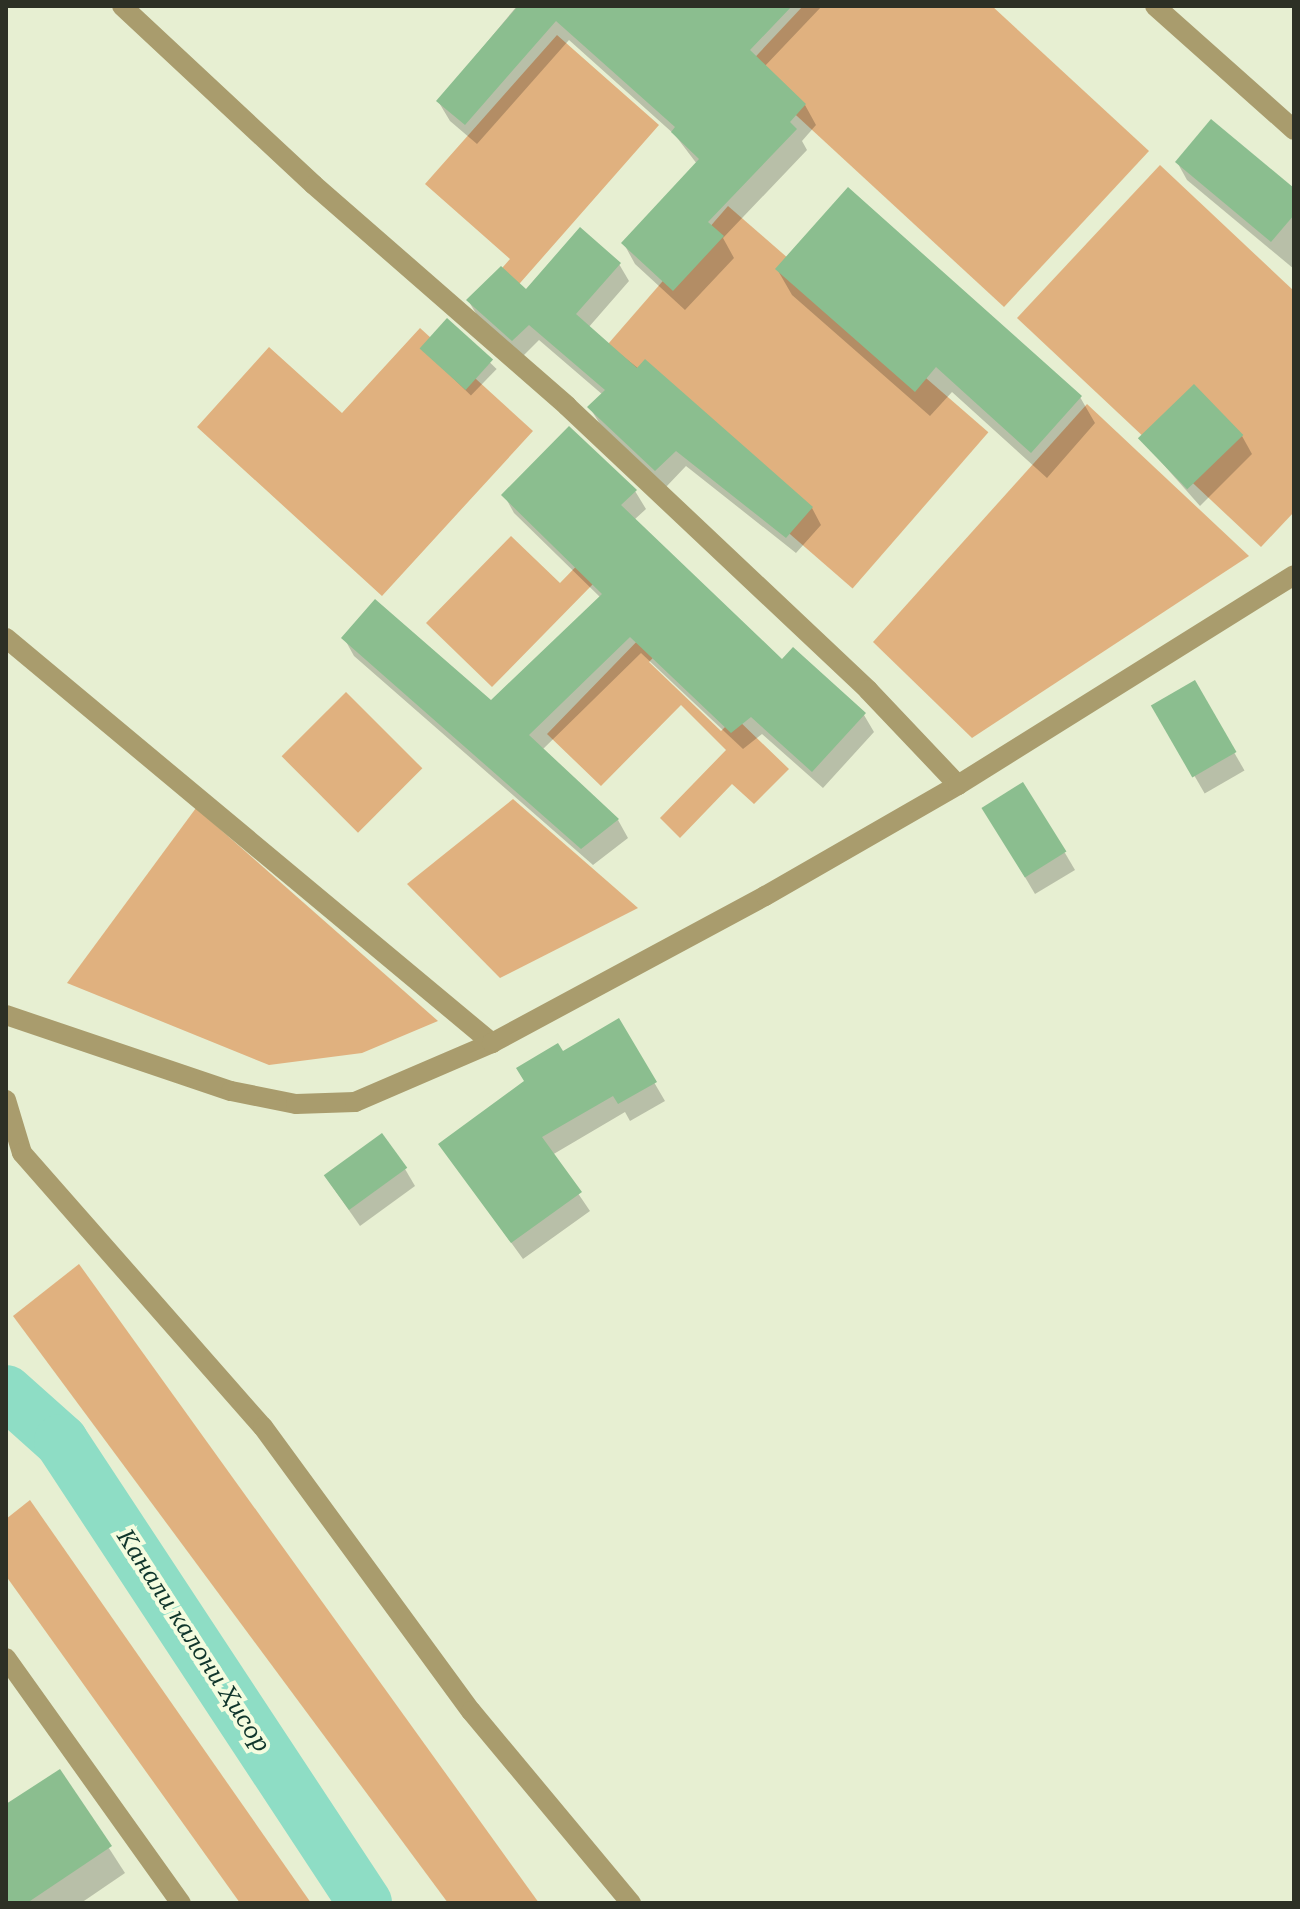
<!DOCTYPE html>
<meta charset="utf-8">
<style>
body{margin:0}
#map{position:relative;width:1300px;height:1909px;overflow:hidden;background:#e7efd2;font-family:"Roboto Serif",serif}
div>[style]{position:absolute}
.forest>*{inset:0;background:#e0b17f;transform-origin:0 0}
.shadow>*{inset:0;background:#0003;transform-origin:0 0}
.canal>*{height:54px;margin:-27px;padding:0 27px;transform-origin:27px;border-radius:27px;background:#8eddc5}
.building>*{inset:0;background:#8bbe8f;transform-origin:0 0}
.lane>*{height:20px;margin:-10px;padding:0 10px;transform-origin:10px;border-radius:10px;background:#a99c6d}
.street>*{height:20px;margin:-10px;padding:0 10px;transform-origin:10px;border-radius:10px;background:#a99c6d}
span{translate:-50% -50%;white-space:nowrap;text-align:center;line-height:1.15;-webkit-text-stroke:8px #f4fcdf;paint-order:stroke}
.water-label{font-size:24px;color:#10362c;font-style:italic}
.frame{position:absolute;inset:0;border:8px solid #2d3025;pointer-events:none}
</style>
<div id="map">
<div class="forest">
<i style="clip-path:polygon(803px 6px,992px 6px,1149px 151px,1004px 307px,745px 68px)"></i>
<i style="clip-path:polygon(557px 35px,659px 125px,506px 299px,488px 284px,510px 259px,425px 184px)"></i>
<i style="clip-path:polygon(1160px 165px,1294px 291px,1294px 512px,1261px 547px,1017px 318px)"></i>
<i style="left:728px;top:206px;width:345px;height:207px;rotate:41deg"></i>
<i style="clip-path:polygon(420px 328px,533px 431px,382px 596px,197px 427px,269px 347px,342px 413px)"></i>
<i style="clip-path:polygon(1087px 404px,1249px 556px,972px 738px,873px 642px)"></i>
<i style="clip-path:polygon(628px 513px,669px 641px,649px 662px,721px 731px,735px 717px,789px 769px,754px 804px,732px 784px,680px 838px,660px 818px,726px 750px,681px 705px,601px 786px,547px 734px,645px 633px,593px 584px,492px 687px,426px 623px,511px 536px,560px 583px)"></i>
<i style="left:346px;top:692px;width:108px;height:91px;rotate:45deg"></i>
<i style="clip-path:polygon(513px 799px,638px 908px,500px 978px,407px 884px)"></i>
<i style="clip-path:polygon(196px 808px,438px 1021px,362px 1053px,269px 1065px,67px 983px)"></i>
<i style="clip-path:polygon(79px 1264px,539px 1903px,448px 1903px,13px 1316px)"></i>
<i style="clip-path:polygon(30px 1500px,311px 1903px,240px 1903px,6px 1576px,6px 1519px)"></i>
</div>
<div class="shadow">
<i style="clip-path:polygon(517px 6px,822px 6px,764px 67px,805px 105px,816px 125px,802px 141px,807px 150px,723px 238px,734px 258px,685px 310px,635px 264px,624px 244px,697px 164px,675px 135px,569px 40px,477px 144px,450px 121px,438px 101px)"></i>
<i style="clip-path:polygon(1177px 162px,1294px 191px,1294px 269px,1187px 180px)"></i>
<i style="clip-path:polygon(619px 264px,629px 281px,588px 328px,812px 508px,821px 525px,796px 553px,686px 466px,666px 487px,600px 424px,590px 408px,603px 395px,539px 340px,523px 356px,478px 317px,468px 300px,527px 292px)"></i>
<i style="clip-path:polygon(777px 269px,1080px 397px,1095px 423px,1047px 478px,952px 392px,930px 416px,792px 295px)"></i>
<i style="left:447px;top:321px;width:69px;height:37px;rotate:44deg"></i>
<i style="clip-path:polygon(1242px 436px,1252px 454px,1200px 506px,1141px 439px)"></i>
<i style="clip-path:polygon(635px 491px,646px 509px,634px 520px,782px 662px,864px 715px,874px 732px,823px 788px,762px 734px,743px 749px,641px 653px,542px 750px,618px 820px,628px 838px,593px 865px,354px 656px,344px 638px,492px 703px,601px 598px,514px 513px,504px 495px)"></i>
<i style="left:1194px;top:683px;width:101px;height:46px;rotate:60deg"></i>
<i style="clip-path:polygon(984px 808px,1065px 853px,1075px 870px,1035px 894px)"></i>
<i style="clip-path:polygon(618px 1021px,665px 1101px,630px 1121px,625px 1112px,552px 1155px,590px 1211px,523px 1259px,441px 1145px)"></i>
<i style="clip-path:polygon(405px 1169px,415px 1186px,360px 1226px,325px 1176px)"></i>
<i style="clip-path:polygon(59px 1771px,125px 1873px,81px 1903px,6px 1903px,6px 1807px)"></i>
</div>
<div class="canal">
<i style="left:6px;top:1392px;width:74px;rotate:41.7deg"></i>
<i style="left:61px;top:1441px;width:553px;rotate:56.65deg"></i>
</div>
<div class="building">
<i style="clip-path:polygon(518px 6px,792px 6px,750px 50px,806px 104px,790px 122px,797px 129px,708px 222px,724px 236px,673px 291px,621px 243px,699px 159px,671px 132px,675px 127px,556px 21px,465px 125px,436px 101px)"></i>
<i style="clip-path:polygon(1211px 119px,1294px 188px,1294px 215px,1271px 242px,1175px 162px)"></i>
<i style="clip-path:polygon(848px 187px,1082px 396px,1031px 453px,936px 367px,915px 392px,775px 269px)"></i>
<i style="clip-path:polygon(580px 227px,621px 263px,576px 314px,637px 368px,645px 359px,813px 507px,786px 538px,676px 451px,655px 471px,587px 407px,605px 390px,529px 325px,512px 341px,466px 300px,501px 266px,526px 289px)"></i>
<i style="left:447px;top:318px;width:62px;height:41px;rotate:42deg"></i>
<i style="left:1194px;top:384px;width:71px;height:78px;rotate:46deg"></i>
<i style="clip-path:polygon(569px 426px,637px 490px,621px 505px,782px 659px,793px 647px,866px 713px,812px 772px,751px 717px,731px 733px,630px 637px,529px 735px,619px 819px,581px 849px,341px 638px,375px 599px,491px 700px,602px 594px,501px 495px)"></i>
<i style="left:1195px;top:680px;width:83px;height:51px;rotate:60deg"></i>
<i style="left:1023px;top:782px;width:82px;height:49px;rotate:58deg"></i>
<i style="clip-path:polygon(619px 1018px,657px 1082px,618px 1104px,613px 1096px,542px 1137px,582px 1192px,511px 1243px,438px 1144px,524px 1081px,516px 1068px,558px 1043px,563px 1051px)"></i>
<i style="left:382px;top:1133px;width:43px;height:72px;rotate:54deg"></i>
<i style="clip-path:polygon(60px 1769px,112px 1846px,27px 1903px,6px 1903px,6px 1804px)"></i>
</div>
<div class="lane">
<i style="left:122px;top:6px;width:262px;rotate:43deg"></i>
<i style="left:314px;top:185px;width:336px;rotate:41.1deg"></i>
<i style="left:567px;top:406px;width:414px;rotate:43.3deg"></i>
<i style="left:868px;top:690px;width:131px;rotate:46.5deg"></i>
<i style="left:1155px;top:6px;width:186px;rotate:41.7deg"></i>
<i style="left:6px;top:638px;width:633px;rotate:39.81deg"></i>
<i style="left:6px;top:1100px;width:55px;rotate:73.2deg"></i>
<i style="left:22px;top:1153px;width:365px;rotate:48.7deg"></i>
<i style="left:263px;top:1427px;width:352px;rotate:53.8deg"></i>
<i style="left:471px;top:1711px;width:250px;rotate:50.2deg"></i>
<i style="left:6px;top:1658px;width:301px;rotate:54.5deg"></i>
</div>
<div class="street">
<i style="left:6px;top:1015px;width:237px;rotate:18.7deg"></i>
<i style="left:231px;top:1091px;width:66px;rotate:11.3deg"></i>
<i style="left:296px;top:1104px;width:59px;rotate:-1.9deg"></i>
<i style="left:355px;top:1102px;width:149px;rotate:-23.3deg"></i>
<i style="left:492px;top:1043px;width:310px;rotate:-28.3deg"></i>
<i style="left:765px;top:896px;width:223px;rotate:-29.9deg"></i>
<i style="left:958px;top:785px;width:396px;rotate:-32deg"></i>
</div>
<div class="water-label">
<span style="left:193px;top:1641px;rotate:57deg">Канали калони Ҳисор</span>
</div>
<div class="frame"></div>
</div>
